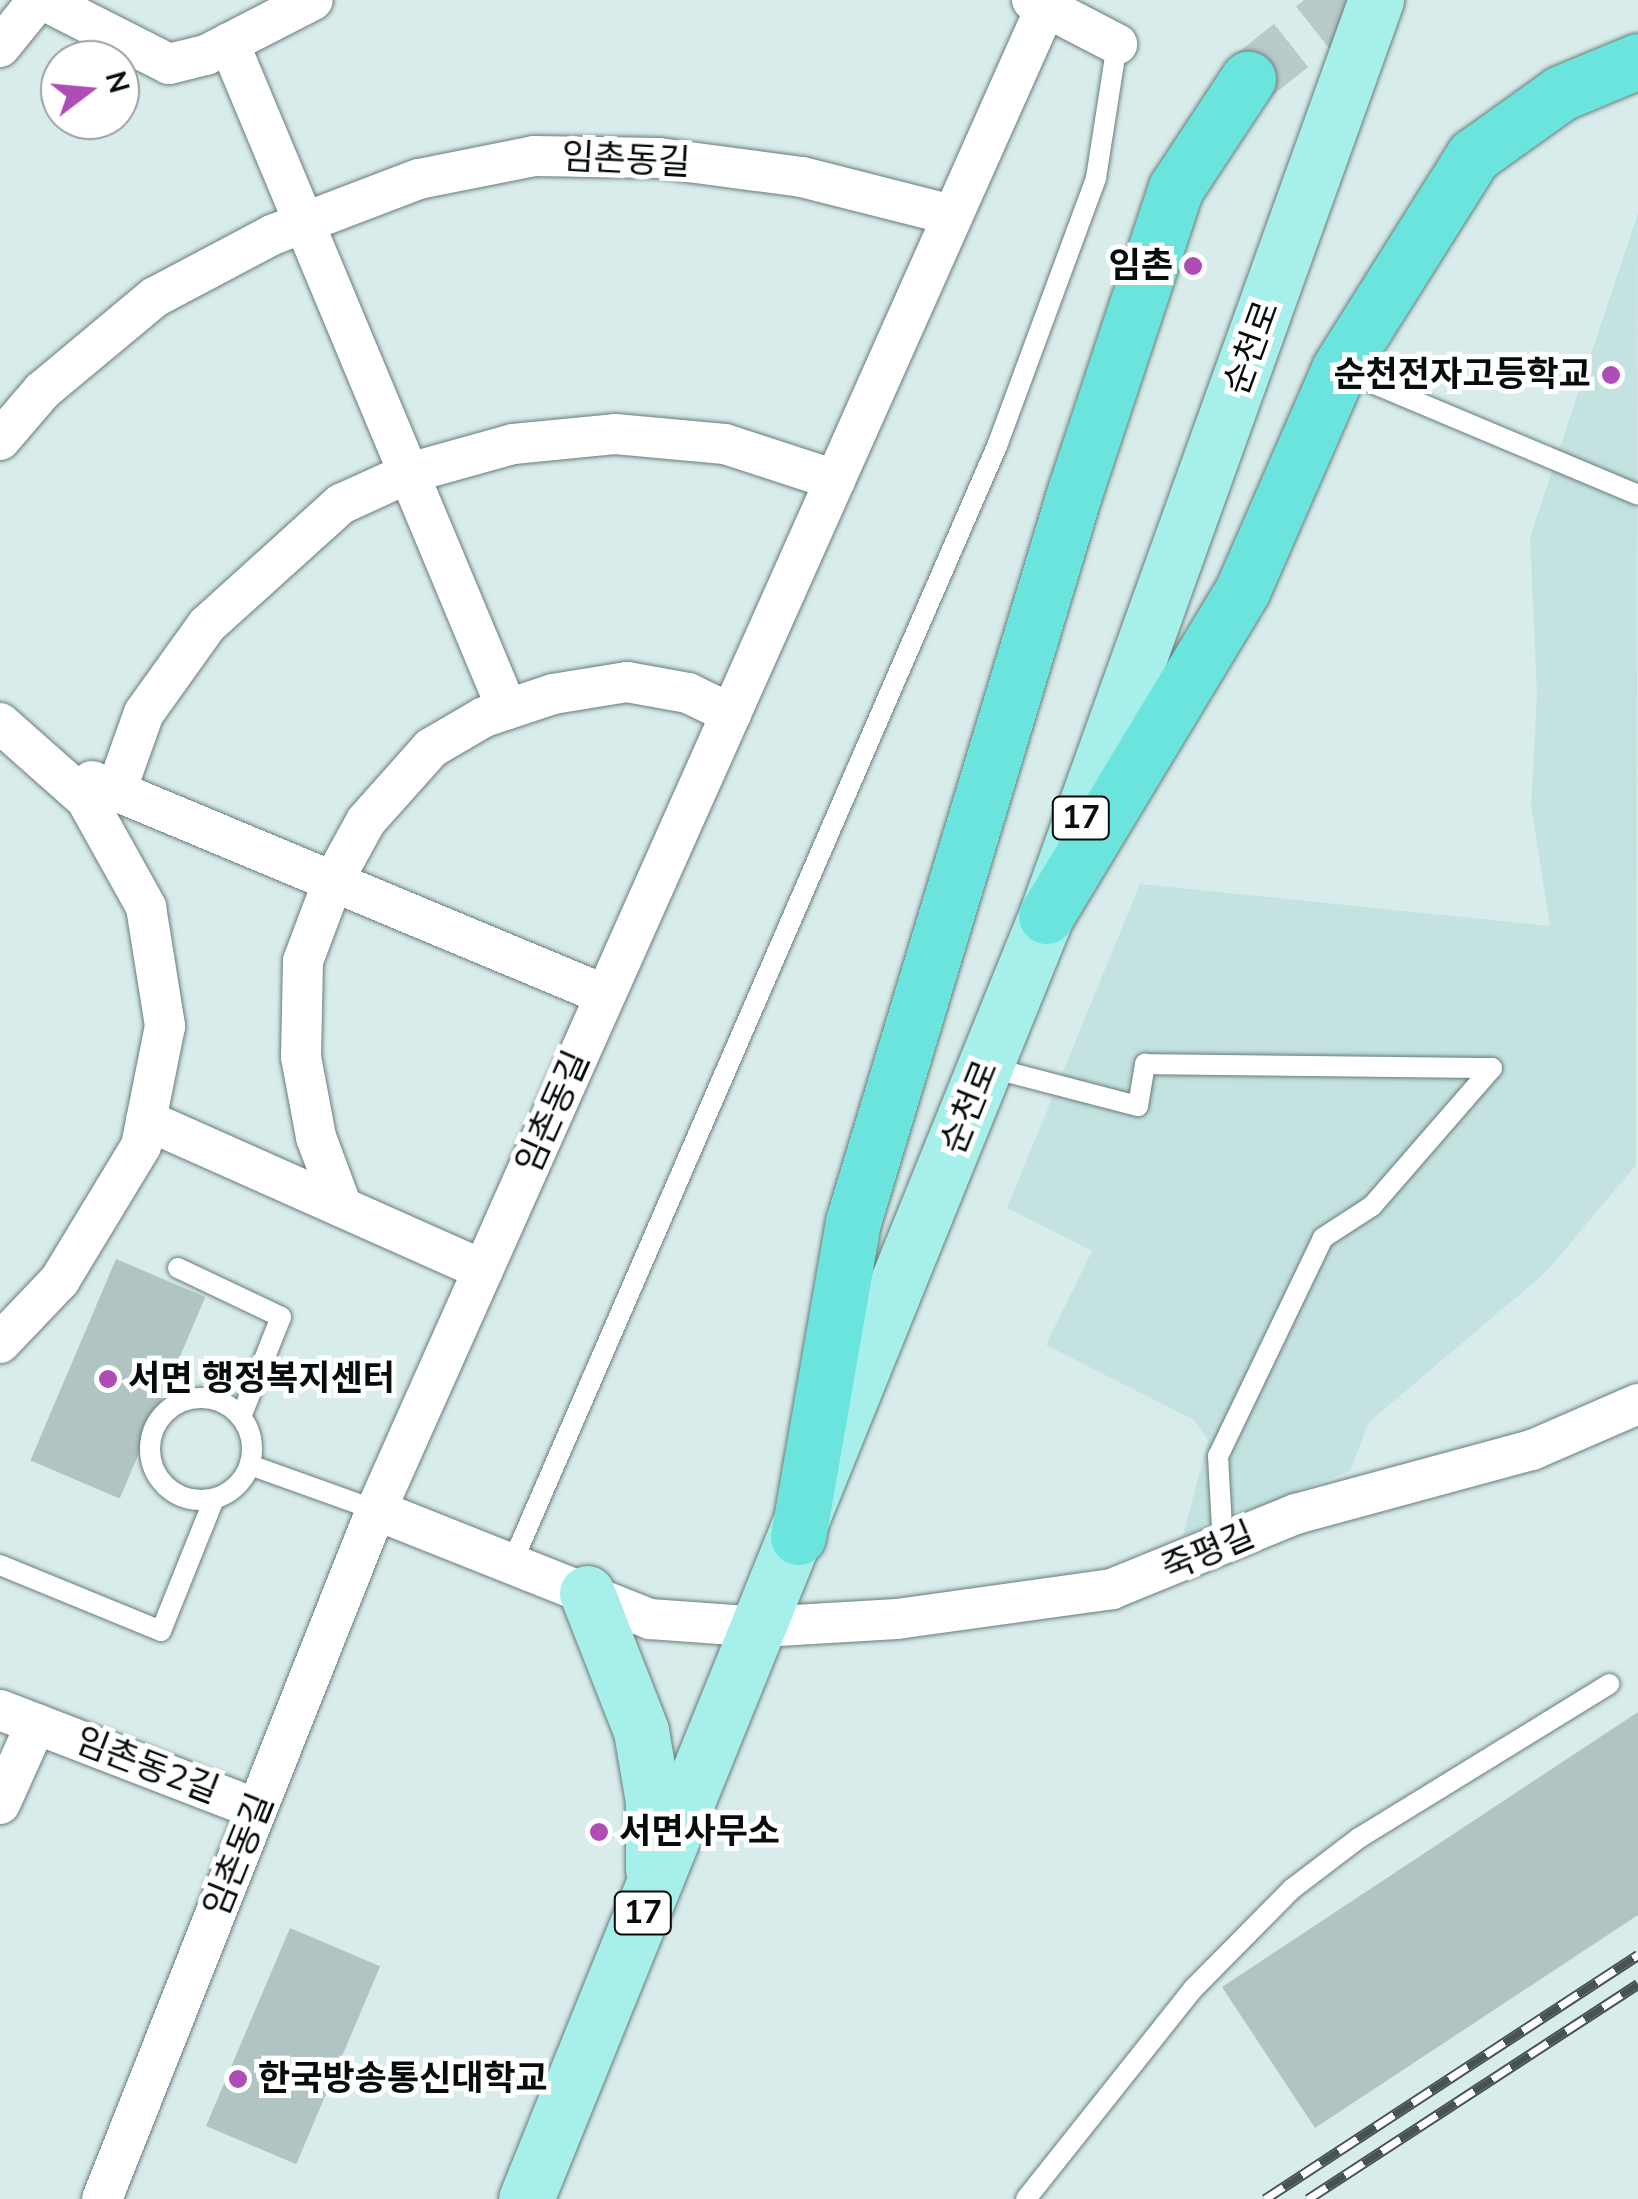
<!DOCTYPE html>
<meta charset="utf-8">
<style>
body{margin:0}
#map{position:relative;width:1638px;height:2199px;overflow:hidden;background:#d7eceb;font-family:"Nunito Sans","Noto Sans KR",sans-serif}
div>[style]{position:absolute}
.built>*{inset:0;background:#c4e3e0}
.building>*{inset:0;background:#b0c5c3;transform-origin:0 0}
.highway-tunnel>*{height:55px;margin-top:-27.5px;transform-origin:0;background:repeating-linear-gradient(90deg,#b8cbca 0 55px,transparent 0 83px)}
.roads{filter:drop-shadow(0 0 2px #697c7a) drop-shadow(0 0 2px #697c7a)}
.lane>*{height:20px;margin:-10px;padding:0 10px;transform-origin:10px;border-radius:10px;background:#fff}
.lane>.ring{margin:-10px;padding:0;box-sizing:content-box;background:none;border:20px solid #fff;border-radius:50%}
.street>*{height:40px;margin:-20px;padding:0 20px;transform-origin:20px;border-radius:20px;background:#fff}
.primary>*{height:55px;margin:-27.5px;padding:0 27.5px;transform-origin:27.5px;border-radius:27.5px;background:#a7efeb}
.highway>*{height:55px;margin:-27.5px;padding:0 27.5px;transform-origin:27.5px;border-radius:27.5px;background:#6ce4de}
.rail>*{height:11px;margin-top:-5.5px;transform-origin:0;background:repeating-linear-gradient(90deg,#fff 0 22px,#475352 0 44px);box-sizing:border-box;border-block:2px solid #475352}
.dots>*{width:28px;height:28px;translate:-50% -50%;box-sizing:border-box;border:5px solid #fff;border-radius:50%}
span{translate:-50% -50%;white-space:nowrap;text-align:center;line-height:1.15;-webkit-text-stroke:10px #fff;paint-order:stroke}
.shield-label span{padding:2px 8px;background:#fff;border:2px solid;border-radius:8px;-webkit-text-stroke-width:0}
.shield-label{font-size:32px;color:#060d0c;font-weight:700}
.street-label{font-size:35px;color:#060d0c}
.poi-label{font-size:35px;color:#060d0c;font-weight:700}
.right{translate:-100% -50%;text-align:right}
.left{translate:0 -50%;text-align:left}
.north{position:absolute;left:40px;top:40px;width:100px;height:100px;box-sizing:border-box;background:#fff;border:2px solid #9b9e9e;border-radius:50%;rotate:74deg;font-size:28px;font-weight:700;line-height:40px;text-align:center;color:#060d0c}
.north::after{content:'';display:block;margin:auto;width:35px;height:45px;background:#ae4db6;clip-path:polygon(50% 0,100% 100%,50% 72%,0 100%)}
</style>
<div id="map">
<div class="built">
<i style="clip-path:polygon(1638px 213px,1636px 1165px,1546px 1272px,1369px 1422px,1350px 1471px,1183px 1536px,1208px 1440px,1194px 1420px,1046px 1345px,1092px 1251px,1007px 1208px,1140px 884px,1550px 926px,1531px 806px,1537px 695px,1530px 537px)"></i>
</div>
<div class="building">
<i style="left:116px;top:1259px;width:97px;height:219px;rotate:23deg"></i>
<i style="clip-path:polygon(1638px 1712px,1638px 1915px,1315px 2128px,1222px 1987px)"></i>
<i style="left:290px;top:1928px;width:98px;height:215px;rotate:23deg"></i>
</div>
<div class="highway-tunnel">
<i style="left:1248px;top:79px;width:127px;rotate:-38.3deg"></i>
</div>
<div class="roads">
<div class="lane">
<i style="left:1341px;top:370px;width:322px;rotate:22.8deg"></i>
<i style="left:988px;top:1067px;width:155px;rotate:14.6deg"></i>
<i style="left:1138px;top:1106px;width:43px;rotate:-80.5deg"></i>
<i style="left:1145px;top:1064px;width:347px;rotate:0.7deg"></i>
<i style="left:1492px;top:1068px;width:183px;rotate:131deg"></i>
<i style="left:1372px;top:1206px;width:59px;rotate:146.9deg"></i>
<i style="left:1323px;top:1238px;width:242px;rotate:115.7deg"></i>
<i style="left:1218px;top:1456px;width:90px;rotate:86.8deg"></i>
<i style="left:178px;top:1268px;width:114px;rotate:25.4deg"></i>
<i style="left:281px;top:1317px;width:108px;rotate:111.8deg"></i>
<i class="ring" style="left:150px;top:1398px;width:82px;height:82px"></i>
<i style="left:250px;top:1465px;width:134px;rotate:19.7deg"></i>
<i style="left:512px;top:1563px;width:1218px;rotate:-66.53deg"></i>
<i style="left:997px;top:446px;width:286px;rotate:-69.7deg"></i>
<i style="left:1096px;top:178px;width:136px;rotate:-81.1deg"></i>
<i style="left:0;top:1565px;width:174px;rotate:22.3deg"></i>
<i style="left:161px;top:1631px;width:142px;rotate:-68.1deg"></i>
<i style="left:1026px;top:2199px;width:270px;rotate:-51.5deg"></i>
<i style="left:1194px;top:1988px;width:139px;rotate:-45.3deg"></i>
<i style="left:1292px;top:1889px;width:84px;rotate:-37.3deg"></i>
<i style="left:1359px;top:1838px;width:294px;rotate:-31.6deg"></i>
</div>
<div class="street">
<i style="left:43px;top:0;width:141px;rotate:26.9deg"></i>
<i style="left:169px;top:64px;width:38px;rotate:-14deg"></i>
<i style="left:206px;top:55px;width:120px;rotate:-27.2deg"></i>
<i style="left:1032px;top:0;width:96px;rotate:27.4deg"></i>
<i style="left:1049px;top:0;width:1653px;rotate:114.02deg"></i>
<i style="left:376px;top:1510px;width:295px;rotate:21.7deg"></i>
<i style="left:650px;top:1619px;width:111px;rotate:4.1deg"></i>
<i style="left:761px;top:1627px;width:136px;rotate:-3.4deg"></i>
<i style="left:897px;top:1619px;width:217px;rotate:-7.9deg"></i>
<i style="left:1112px;top:1589px;width:199px;rotate:-22.2deg"></i>
<i style="left:1296px;top:1514px;width:245px;rotate:-15.2deg"></i>
<i style="left:1532px;top:1450px;width:116px;rotate:-23.5deg"></i>
<i style="left:229px;top:43px;width:722px;rotate:67.34deg"></i>
<i style="left:0;top:47px;width:60px;rotate:-51deg"></i>
<i style="left:0;top:440px;width:65px;rotate:-49.4deg"></i>
<i style="left:42px;top:391px;width:147px;rotate:-39.8deg"></i>
<i style="left:155px;top:297px;width:132px;rotate:-27.9deg"></i>
<i style="left:272px;top:235px;width:157px;rotate:-20.9deg"></i>
<i style="left:419px;top:179px;width:117px;rotate:-11.3deg"></i>
<i style="left:534px;top:156px;width:125px;rotate:0.9deg"></i>
<i style="left:659px;top:158px;width:144px;rotate:7.6deg"></i>
<i style="left:802px;top:177px;width:155px;rotate:14.2deg"></i>
<i style="left:0;top:723px;width:115px;rotate:41.5deg"></i>
<i style="left:86px;top:799px;width:124px;rotate:60.9deg"></i>
<i style="left:146px;top:907px;width:121px;rotate:80.9deg"></i>
<i style="left:165px;top:1026px;width:122px;rotate:101.3deg"></i>
<i style="left:141px;top:1146px;width:157px;rotate:121.2deg"></i>
<i style="left:60px;top:1280px;width:87px;rotate:133.6deg"></i>
<i style="left:92px;top:781px;width:556px;rotate:22.64deg"></i>
<i style="left:116px;top:791px;width:83px;rotate:-70.3deg"></i>
<i style="left:144px;top:713px;width:108px;rotate:-54.4deg"></i>
<i style="left:207px;top:625px;width:181px;rotate:-42.1deg"></i>
<i style="left:341px;top:504px;width:75px;rotate:-24.5deg"></i>
<i style="left:409px;top:473px;width:108px;rotate:-15.6deg"></i>
<i style="left:513px;top:444px;width:102px;rotate:-5.6deg"></i>
<i style="left:615px;top:434px;width:110px;rotate:5.2deg"></i>
<i style="left:725px;top:444px;width:116px;rotate:18.1deg"></i>
<i style="left:146px;top:1120px;width:369px;rotate:24deg"></i>
<i style="left:342px;top:1207px;width:75px;rotate:-110.4deg"></i>
<i style="left:316px;top:1137px;width:81px;rotate:-100.6deg"></i>
<i style="left:301px;top:1057px;width:96px;rotate:-88.8deg"></i>
<i style="left:303px;top:961px;width:85px;rotate:-69.4deg"></i>
<i style="left:333px;top:881px;width:68px;rotate:-61.2deg"></i>
<i style="left:366px;top:821px;width:98px;rotate:-48.3deg"></i>
<i style="left:431px;top:748px;width:61px;rotate:-30.3deg"></i>
<i style="left:484px;top:717px;width:73px;rotate:-18.4deg"></i>
<i style="left:553px;top:694px;width:75px;rotate:-9.2deg"></i>
<i style="left:627px;top:682px;width:62px;rotate:10.2deg"></i>
<i style="left:688px;top:693px;width:48px;rotate:26deg"></i>
<i style="left:0;top:1710px;width:275px;rotate:21.1deg"></i>
<i style="left:0;top:1804px;width:88px;rotate:-65.8deg"></i>
<i style="left:102px;top:2199px;width:741px;rotate:-68.31deg"></i>
</div>
<div class="primary">
<i style="left:587px;top:1593px;width:148px;rotate:68.6deg"></i>
<i style="left:641px;top:1731px;width:71px;rotate:80.3deg"></i>
<i style="left:653px;top:1801px;width:68px;rotate:90deg"></i>
<i style="left:526px;top:2199px;width:1384px;rotate:-67.94deg"></i>
<i style="left:1046px;top:916px;width:974px;rotate:-70.19deg"></i>
</div>
<div class="highway">
<i style="left:1046px;top:916px;width:382px;rotate:-58.9deg"></i>
<i style="left:1243px;top:589px;width:240px;rotate:-66.4deg"></i>
<i style="left:1339px;top:369px;width:252px;rotate:-57.8deg"></i>
<i style="left:1473px;top:156px;width:108px;rotate:-35.6deg"></i>
<i style="left:1561px;top:93px;width:83px;rotate:-22.6deg"></i>
<i style="left:798px;top:1537px;width:320px;rotate:-80.1deg"></i>
<i style="left:853px;top:1222px;width:764px;rotate:-73.11deg"></i>
<i style="left:1075px;top:491px;width:319px;rotate:-71.6deg"></i>
<i style="left:1176px;top:188px;width:131px;rotate:-56.6deg"></i>
</div>
</div>
<div class="rail">
<i style="left:1265px;top:2199px;width:446px;rotate:-33.2deg"></i>
<i style="left:1308px;top:2199px;width:394px;rotate:-33.1deg"></i>
</div>
<div class="dots">
<i style="left:1193px;top:266px;background:#ae4db6"></i>
<i style="left:1611px;top:375px;background:#ae4db6"></i>
<i style="left:108px;top:1379px;background:#ae4db6"></i>
<i style="left:599px;top:1832px;background:#ae4db6"></i>
<i style="left:238px;top:2079px;background:#ae4db6"></i>
</div>
<div class="shield-label">
<span style="left:1081px;top:818px">17</span>
<span style="left:643px;top:1913px">17</span>
</div>
<div class="street-label">
<span style="left:626px;top:160px;rotate:3deg">임촌동길</span>
<span style="left:1252px;top:348px;rotate:-70deg">순천로</span>
<span style="left:970px;top:1107px;rotate:-68deg">순천로</span>
<span style="left:553px;top:1112px;rotate:-66deg">임촌동길</span>
<span style="left:1208px;top:1552px;rotate:-23deg">죽평길</span>
<span style="left:147px;top:1766px;rotate:21deg">임촌동2길</span>
<span style="left:239px;top:1855px;rotate:-68deg">임촌동길</span>
</div>
<div class="poi-label">
<span class="right" style="left:1173px;top:266px">임촌</span>
<span class="right" style="left:1591px;top:375px">순천전자고등학교</span>
<span class="left" style="left:128px;top:1379px">서면 행정복지센터</span>
<span class="left" style="left:619px;top:1832px">서면사무소</span>
<span class="left" style="left:258px;top:2079px">한국방송통신대학교</span>
</div>
<div class="north">N</div>
</div>
